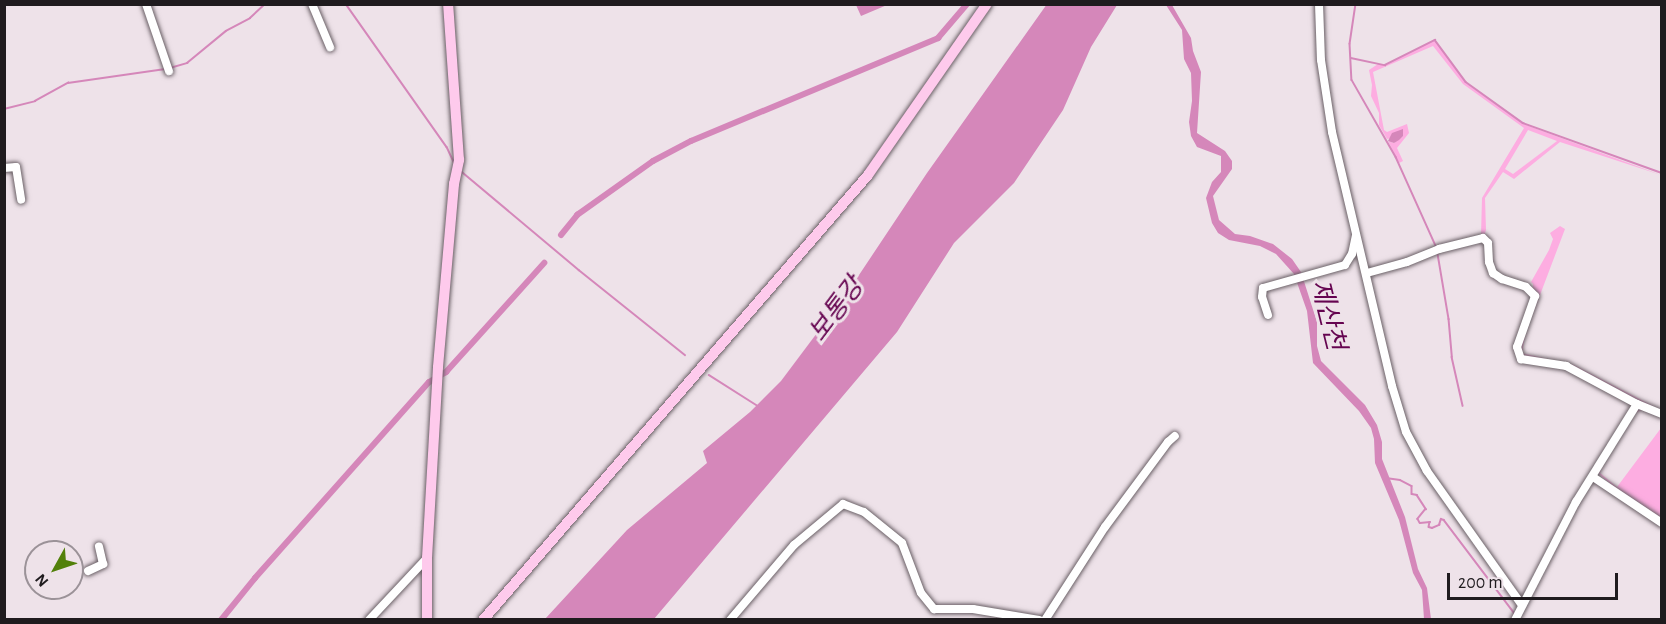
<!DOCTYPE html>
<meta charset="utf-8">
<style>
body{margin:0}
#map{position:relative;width:1666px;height:624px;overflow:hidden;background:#eee2e9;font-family:"Alegreya Sans","Noto Sans KR",sans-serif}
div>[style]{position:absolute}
.green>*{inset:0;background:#fdade1}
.water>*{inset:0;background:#d587ba}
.stream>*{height:1.5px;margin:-0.75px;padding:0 0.75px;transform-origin:0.75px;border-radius:0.75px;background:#d587ba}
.canal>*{height:6px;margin:-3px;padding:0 3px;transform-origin:3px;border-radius:3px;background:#d587ba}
.roads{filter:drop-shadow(0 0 2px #6a6066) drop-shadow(0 0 2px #6a6066)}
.minor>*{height:8px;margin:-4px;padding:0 4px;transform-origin:4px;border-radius:4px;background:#fff}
.major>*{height:10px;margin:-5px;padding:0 5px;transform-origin:5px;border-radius:5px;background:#fecaec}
span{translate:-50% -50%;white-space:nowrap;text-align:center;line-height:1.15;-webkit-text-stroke:6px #eee2e9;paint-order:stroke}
.water-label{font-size:26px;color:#650450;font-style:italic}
.frame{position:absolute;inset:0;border:6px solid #1f1b1e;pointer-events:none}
.north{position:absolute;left:24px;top:540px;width:60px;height:60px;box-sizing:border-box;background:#eee2e9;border:2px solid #9b9298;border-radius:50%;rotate:230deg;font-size:16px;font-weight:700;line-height:24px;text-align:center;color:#1f1b1e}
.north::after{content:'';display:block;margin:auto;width:21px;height:27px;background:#52800a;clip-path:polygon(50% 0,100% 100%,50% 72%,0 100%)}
.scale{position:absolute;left:1447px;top:573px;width:171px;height:27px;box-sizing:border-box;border:3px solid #1f1b1e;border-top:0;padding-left:8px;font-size:18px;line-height:21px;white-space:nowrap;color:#1f1b1e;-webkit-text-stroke:4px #eee2e9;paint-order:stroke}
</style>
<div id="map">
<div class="green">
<i style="clip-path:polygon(evenodd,1435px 40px,1466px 83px,1523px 124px,1661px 175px,1560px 142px,1514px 179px,1503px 172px,1485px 198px,1486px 230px,1484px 236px,1481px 235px,1482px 198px,1524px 128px,1463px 84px,1433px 46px,1373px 72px,1384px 130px,1387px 132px,1407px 124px,1409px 133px,1397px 148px,1403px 161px,1399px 163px,1388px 141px,1394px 143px,1403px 136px,1387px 139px,1379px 125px,1379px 113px,1371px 96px,1372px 85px,1369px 70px,1378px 64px,1385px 65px,1435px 40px,1528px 130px,1557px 141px,1513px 174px,1505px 169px,1528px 130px)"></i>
<i style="clip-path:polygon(1560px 226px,1565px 229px,1526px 332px,1522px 353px,1574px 365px,1661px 410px,1661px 412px,1579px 370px,1520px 356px,1521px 336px,1532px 307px,1533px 284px,1531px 282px,1549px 250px,1553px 239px,1550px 233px)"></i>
<i style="clip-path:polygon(1642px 408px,1661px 417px,1642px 410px,1633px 414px,1603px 462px,1600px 473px,1617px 487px,1661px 428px,1661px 520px,1627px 498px,1599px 474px,1600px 463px,1628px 418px,1635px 410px)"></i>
</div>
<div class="water">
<i style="clip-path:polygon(1047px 4px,1117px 5px,1091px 47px,1063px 110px,1014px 183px,954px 243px,897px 332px,654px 619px,545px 619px,627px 530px,707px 463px,703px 451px,750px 412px,781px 381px,847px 293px,927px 173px)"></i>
<i style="clip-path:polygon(856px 5px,887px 5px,861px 16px)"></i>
<i style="clip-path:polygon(1166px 5px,1172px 5px,1191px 38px,1193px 51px,1201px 72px,1197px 133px,1225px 151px,1232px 161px,1232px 169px,1213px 196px,1219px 220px,1235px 234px,1250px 236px,1273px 244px,1292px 259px,1301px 272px,1317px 322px,1317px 346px,1321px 361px,1365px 405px,1377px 425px,1382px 442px,1382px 459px,1405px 517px,1418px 569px,1427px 588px,1431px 619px,1424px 619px,1422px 590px,1413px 573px,1399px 520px,1375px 463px,1374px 439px,1371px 428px,1359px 411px,1313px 363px,1307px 311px,1294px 274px,1276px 254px,1260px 246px,1229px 240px,1218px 233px,1212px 223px,1206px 198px,1212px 182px,1221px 172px,1221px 156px,1197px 147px,1191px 136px,1189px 122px,1192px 101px,1191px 73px,1184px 59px,1182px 30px)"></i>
<i style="clip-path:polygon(1403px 129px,1403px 136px,1399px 140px,1394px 143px,1388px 141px,1392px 133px)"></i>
</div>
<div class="stream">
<i style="left:346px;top:4px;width:175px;rotate:54.8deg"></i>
<i style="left:447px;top:147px;width:17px;rotate:65deg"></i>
<i style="left:1356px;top:4px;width:40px;rotate:98.5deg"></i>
<i style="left:1350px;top:44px;width:36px;rotate:87deg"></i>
<i style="left:1352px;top:80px;width:89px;rotate:60.3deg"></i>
<i style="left:1396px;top:157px;width:98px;rotate:65.8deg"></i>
<i style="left:1351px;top:58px;width:35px;rotate:12deg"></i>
<i style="left:1385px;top:65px;width:56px;rotate:-26.6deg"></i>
<i style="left:1435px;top:40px;width:52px;rotate:53.6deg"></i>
<i style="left:1466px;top:82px;width:70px;rotate:35.7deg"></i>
<i style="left:1523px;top:123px;width:148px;rotate:19.8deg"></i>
<i style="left:170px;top:68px;width:18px;rotate:-16deg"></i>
<i style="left:187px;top:63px;width:50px;rotate:-39.4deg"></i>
<i style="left:226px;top:31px;width:27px;rotate:-28deg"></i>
<i style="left:250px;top:18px;width:21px;rotate:-43deg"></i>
<i style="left:4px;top:109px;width:32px;rotate:-14deg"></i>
<i style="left:35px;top:101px;width:38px;rotate:-29deg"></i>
<i style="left:68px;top:83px;width:98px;rotate:-8.2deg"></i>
<i style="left:461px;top:171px;width:154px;rotate:40deg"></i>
<i style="left:579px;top:270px;width:136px;rotate:38.7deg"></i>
<i style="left:1438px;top:254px;width:66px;rotate:80.4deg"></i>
<i style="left:1449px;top:319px;width:38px;rotate:85deg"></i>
<i style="left:1452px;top:357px;width:50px;rotate:77.3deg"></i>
<i style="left:709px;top:375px;width:58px;rotate:32.3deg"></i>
<i style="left:1386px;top:478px;width:14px;rotate:8deg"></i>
<i style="left:1400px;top:480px;width:13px;rotate:27deg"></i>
<i style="left:1412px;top:486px;width:8px;rotate:90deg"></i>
<i style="left:1412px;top:494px;width:5px;rotate:11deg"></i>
<i style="left:1417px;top:495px;width:17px;rotate:57deg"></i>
<i style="left:1426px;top:509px;width:13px;rotate:129deg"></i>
<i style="left:1418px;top:519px;width:4px;rotate:63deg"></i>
<i style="left:1420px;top:523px;width:10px;rotate:-6deg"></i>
<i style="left:1430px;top:522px;width:5px;rotate:101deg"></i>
<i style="left:1429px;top:527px;width:3px;rotate:18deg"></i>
<i style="left:1432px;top:528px;width:8px;rotate:-23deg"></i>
<i style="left:1439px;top:525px;width:6px;rotate:-72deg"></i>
<i style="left:1441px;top:519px;width:3px;rotate:18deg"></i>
<i style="left:1444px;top:520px;width:118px;rotate:52.9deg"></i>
</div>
<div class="canal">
<i style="left:561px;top:235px;width:26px;rotate:-51deg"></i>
<i style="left:577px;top:215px;width:93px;rotate:-35.4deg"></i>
<i style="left:653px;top:161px;width:43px;rotate:-27.8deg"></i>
<i style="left:691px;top:141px;width:268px;rotate:-22.6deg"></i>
<i style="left:938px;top:38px;width:45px;rotate:-49.5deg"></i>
<i style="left:221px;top:620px;width:54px;rotate:-51deg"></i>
<i style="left:255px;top:578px;width:262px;rotate:-48.4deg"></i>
<i style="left:429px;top:382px;width:20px;rotate:-30deg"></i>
<i style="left:446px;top:372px;width:147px;rotate:-48deg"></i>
</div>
<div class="roads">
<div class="minor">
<i style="left:146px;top:4px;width:71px;rotate:71.1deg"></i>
<i style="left:312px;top:4px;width:47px;rotate:67.3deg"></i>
<i style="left:1319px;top:4px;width:56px;rotate:88deg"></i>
<i style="left:1321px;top:60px;width:73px;rotate:81.3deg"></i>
<i style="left:1332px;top:132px;width:261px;rotate:76.7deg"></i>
<i style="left:1392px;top:386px;width:48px;rotate:73.1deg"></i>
<i style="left:1406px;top:432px;width:44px;rotate:61.7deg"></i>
<i style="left:1427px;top:471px;width:164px;rotate:54.7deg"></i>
<i style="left:4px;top:168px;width:12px;rotate:-5deg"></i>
<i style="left:16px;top:167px;width:33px;rotate:81deg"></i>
<i style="left:1367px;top:273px;width:41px;rotate:-15.4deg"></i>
<i style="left:1407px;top:262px;width:35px;rotate:-22deg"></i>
<i style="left:1439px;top:249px;width:45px;rotate:-14deg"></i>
<i style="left:1483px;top:238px;width:7px;rotate:45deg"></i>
<i style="left:1488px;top:243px;width:19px;rotate:87deg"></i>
<i style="left:1489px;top:262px;width:12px;rotate:70deg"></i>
<i style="left:1493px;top:273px;width:11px;rotate:34deg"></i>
<i style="left:1502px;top:279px;width:25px;rotate:18deg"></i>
<i style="left:1526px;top:287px;width:13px;rotate:45deg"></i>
<i style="left:1535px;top:296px;width:54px;rotate:109.4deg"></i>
<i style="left:1517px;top:347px;width:13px;rotate:72deg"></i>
<i style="left:1521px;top:359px;width:46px;rotate:8.8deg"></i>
<i style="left:1566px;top:366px;width:81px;rotate:28.2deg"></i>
<i style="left:1637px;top:404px;width:27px;rotate:22deg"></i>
<i style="left:1268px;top:315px;width:19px;rotate:-108deg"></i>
<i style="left:1262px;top:297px;width:9px;rotate:-84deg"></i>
<i style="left:1263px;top:288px;width:85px;rotate:-15.7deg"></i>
<i style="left:1345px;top:265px;width:13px;rotate:-58deg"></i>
<i style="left:1352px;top:254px;width:19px;rotate:-78deg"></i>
<i style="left:1593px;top:477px;width:83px;rotate:33.7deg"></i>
<i style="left:88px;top:571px;width:17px;rotate:-25deg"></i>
<i style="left:103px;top:564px;width:18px;rotate:-103deg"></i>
<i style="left:369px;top:620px;width:85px;rotate:-46.9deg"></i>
<i style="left:730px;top:620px;width:99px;rotate:-49.5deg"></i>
<i style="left:794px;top:545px;width:64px;rotate:-39.9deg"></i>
<i style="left:843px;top:504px;width:22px;rotate:21deg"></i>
<i style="left:864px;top:512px;width:49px;rotate:39.2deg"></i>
<i style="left:902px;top:543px;width:53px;rotate:69.2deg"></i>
<i style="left:921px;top:593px;width:21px;rotate:51deg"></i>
<i style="left:934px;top:609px;width:39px"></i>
<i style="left:973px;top:609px;width:67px;rotate:9.5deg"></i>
<i style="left:1045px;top:620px;width:111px;rotate:-57.2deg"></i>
<i style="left:1105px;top:527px;width:106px;rotate:-53.5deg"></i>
<i style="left:1168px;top:442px;width:9px;rotate:-41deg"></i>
<i style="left:1515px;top:620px;width:133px;rotate:-62.7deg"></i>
<i style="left:1576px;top:502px;width:115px;rotate:-58.1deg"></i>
</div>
<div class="major">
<i style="left:427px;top:620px;width:62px;rotate:-90deg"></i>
<i style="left:427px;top:558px;width:191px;rotate:-86.7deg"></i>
<i style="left:438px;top:367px;width:184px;rotate:-85deg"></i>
<i style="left:454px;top:184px;width:25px;rotate:-78deg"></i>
<i style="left:459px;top:160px;width:156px;rotate:-94deg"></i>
<i style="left:483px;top:620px;width:588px;rotate:-49.13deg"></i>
<i style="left:868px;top:175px;width:208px;rotate:-55.2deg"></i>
</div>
</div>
<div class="water-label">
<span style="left:837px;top:310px;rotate:-53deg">보통강</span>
<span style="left:1327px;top:315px;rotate:76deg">제산천</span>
</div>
<div class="frame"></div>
<div class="north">N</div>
<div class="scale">200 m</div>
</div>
